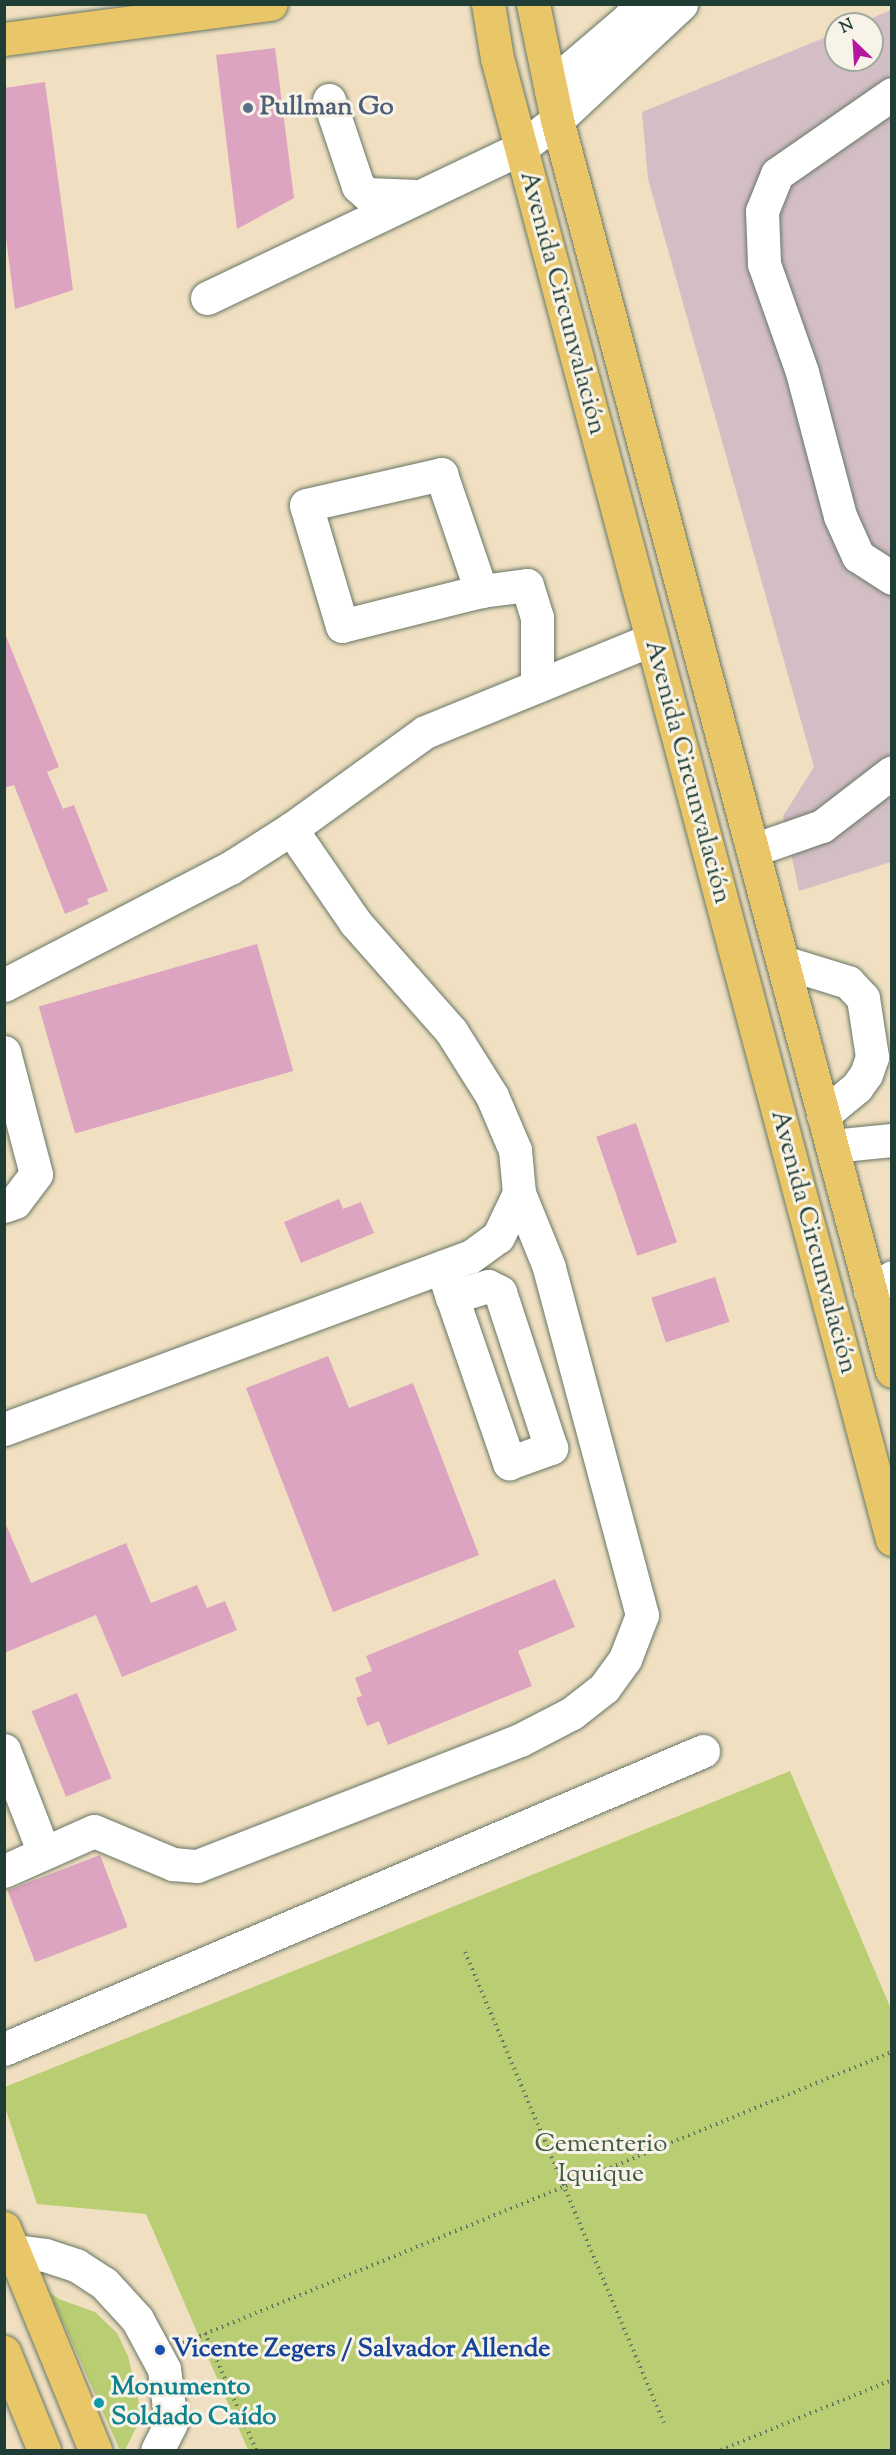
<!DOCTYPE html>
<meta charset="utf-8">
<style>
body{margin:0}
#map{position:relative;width:896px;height:2455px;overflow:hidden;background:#f0e0c1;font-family:"Sorts Mill Goudy",serif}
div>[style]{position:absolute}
.industrial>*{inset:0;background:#d2bec4}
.green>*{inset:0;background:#b9ce73}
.building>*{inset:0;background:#dca4c0;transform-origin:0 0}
.path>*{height:4px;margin-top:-2px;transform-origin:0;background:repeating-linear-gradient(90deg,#687665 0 1.5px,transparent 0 6px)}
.roads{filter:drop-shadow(0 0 2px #687665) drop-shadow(0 0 2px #687665)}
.minor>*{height:33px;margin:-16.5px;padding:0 16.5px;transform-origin:16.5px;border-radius:16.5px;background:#fff}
.major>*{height:33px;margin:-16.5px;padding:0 16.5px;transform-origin:16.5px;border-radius:16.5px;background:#e9c769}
.dots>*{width:16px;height:16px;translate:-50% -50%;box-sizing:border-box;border:3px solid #f7f3e8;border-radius:50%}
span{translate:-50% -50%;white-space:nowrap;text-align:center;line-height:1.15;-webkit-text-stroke:6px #f7f3e8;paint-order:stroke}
.service-label{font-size:26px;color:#4e5e75;font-weight:700}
.left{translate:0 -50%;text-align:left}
.street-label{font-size:26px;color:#1f3d34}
.park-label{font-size:26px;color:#3e5a41}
.transit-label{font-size:26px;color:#164399;font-weight:700}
.culture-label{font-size:26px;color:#0d838f;font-weight:700}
.frame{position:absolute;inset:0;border:6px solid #1f3d34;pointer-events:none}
.north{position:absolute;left:824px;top:12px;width:60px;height:60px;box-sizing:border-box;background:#f7f3e8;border:2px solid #a1aaa0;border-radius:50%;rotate:335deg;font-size:16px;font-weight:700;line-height:24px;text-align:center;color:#1f3d34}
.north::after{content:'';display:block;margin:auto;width:21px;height:27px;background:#b5179e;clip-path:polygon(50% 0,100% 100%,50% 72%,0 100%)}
</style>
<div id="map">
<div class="industrial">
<i style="clip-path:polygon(891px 10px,891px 862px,799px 891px,783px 816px,814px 767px,648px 179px,642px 112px,836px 33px,836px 60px,872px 60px,872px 24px,858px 24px)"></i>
</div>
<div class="green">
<i style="clip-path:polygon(790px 1771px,891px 2009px,891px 2450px,248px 2450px,146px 2214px,37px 2204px,5px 2107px,5px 2087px)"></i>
<i style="clip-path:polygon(50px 2293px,59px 2299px,95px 2312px,117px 2333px,128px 2356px,142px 2416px,125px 2450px,120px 2450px)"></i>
</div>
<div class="building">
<i style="clip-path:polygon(275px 48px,294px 198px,237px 229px,216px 55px)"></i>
<i style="clip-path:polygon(45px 82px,73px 290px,15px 309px,4px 222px,4px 88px)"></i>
<i style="clip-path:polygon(4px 631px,59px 767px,47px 772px,63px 809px,74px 805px,108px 891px,87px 899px,89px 904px,65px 914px,14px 785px,4px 788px)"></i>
<i style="left:257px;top:944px;width:132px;height:227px;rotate:74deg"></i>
<i style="left:636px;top:1123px;width:126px;height:42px;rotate:71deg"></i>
<i style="clip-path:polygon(339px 1199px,343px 1209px,361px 1202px,374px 1233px,301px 1263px,284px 1222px)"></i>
<i style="left:715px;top:1277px;width:47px;height:67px;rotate:72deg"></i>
<i style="clip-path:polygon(328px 1356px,349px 1408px,413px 1383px,479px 1555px,333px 1612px,246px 1388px)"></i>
<i style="clip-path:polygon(4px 1520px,31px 1583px,126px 1543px,151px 1603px,197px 1585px,207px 1608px,225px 1601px,237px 1630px,122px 1677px,96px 1615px,4px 1653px)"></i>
<i style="clip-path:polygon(555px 1579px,575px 1627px,518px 1651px,532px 1686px,388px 1745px,379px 1721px,367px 1726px,356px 1698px,362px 1696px,355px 1678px,372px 1671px,366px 1656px)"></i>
<i style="left:77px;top:1693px;width:92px;height:49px;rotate:68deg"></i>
<i style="left:100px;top:1855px;width:77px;height:99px;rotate:69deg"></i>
</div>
<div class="path">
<i style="left:465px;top:1952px;width:511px;rotate:67.1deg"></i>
<i style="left:205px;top:2333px;width:128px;rotate:66.4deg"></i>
<i style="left:183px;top:2343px;width:766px;rotate:-22.32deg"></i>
<i style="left:721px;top:2450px;width:185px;rotate:-22.3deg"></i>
</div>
<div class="roads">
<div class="minor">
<i style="left:551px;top:90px;width:33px;rotate:-47deg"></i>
<i style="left:573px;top:66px;width:72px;rotate:-40.5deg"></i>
<i style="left:628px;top:19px;width:19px;rotate:-51deg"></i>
<i style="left:892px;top:94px;width:140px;rotate:145.2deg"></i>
<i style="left:777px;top:174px;width:40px;rotate:112deg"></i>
<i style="left:762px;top:211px;width:53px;rotate:87.8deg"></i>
<i style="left:764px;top:264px;width:114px;rotate:70.6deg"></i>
<i style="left:802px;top:372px;width:149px;rotate:75.2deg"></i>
<i style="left:840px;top:516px;width:44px;rotate:65.8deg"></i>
<i style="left:858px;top:556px;width:40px;rotate:32.9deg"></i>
<i style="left:329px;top:100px;width:91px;rotate:71.4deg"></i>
<i style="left:358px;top:186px;width:12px;rotate:42deg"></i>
<i style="left:367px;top:194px;width:50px;rotate:2.3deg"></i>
<i style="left:207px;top:298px;width:348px;rotate:-25.5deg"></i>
<i style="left:521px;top:148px;width:46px;rotate:-37.9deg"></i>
<i style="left:557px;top:120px;width:170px;rotate:-43.1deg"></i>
<i style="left:481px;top:591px;width:143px;rotate:165.9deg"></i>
<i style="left:342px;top:626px;width:126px;rotate:-106.6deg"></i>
<i style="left:306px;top:505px;width:139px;rotate:-12.9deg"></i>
<i style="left:441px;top:474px;width:124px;rotate:71.1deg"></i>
<i style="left:481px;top:591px;width:46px;rotate:-7.4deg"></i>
<i style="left:527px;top:585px;width:34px;rotate:73deg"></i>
<i style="left:537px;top:617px;width:69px;rotate:90deg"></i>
<i style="left:753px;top:850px;width:73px;rotate:-19.2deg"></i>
<i style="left:822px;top:826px;width:88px;rotate:-37.6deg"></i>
<i style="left:783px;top:962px;width:68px;rotate:17.1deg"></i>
<i style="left:848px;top:982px;width:22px;rotate:47deg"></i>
<i style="left:863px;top:998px;width:60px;rotate:81.3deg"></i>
<i style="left:872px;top:1057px;width:18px;rotate:109deg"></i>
<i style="left:866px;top:1074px;width:16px;rotate:125deg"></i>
<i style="left:857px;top:1087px;width:44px;rotate:140.5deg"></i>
<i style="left:4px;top:985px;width:254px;rotate:-27.4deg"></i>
<i style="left:230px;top:868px;width:72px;rotate:-32.6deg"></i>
<i style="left:291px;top:829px;width:165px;rotate:-35.9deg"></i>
<i style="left:425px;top:732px;width:244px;rotate:-22.2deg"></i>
<i style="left:4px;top:1052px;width:126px;rotate:75.3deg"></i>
<i style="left:36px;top:1174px;width:35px;rotate:127deg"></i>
<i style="left:15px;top:1202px;width:12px;rotate:160deg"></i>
<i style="left:832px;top:1146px;width:60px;rotate:-5.7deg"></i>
<i style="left:442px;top:1267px;width:32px;rotate:72deg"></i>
<i style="left:452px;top:1297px;width:176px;rotate:71deg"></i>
<i style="left:509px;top:1463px;width:45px;rotate:-19.7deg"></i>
<i style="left:551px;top:1448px;width:164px;rotate:-108.1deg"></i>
<i style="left:500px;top:1292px;width:13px;rotate:-153deg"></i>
<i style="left:488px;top:1286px;width:38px;rotate:163deg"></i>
<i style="left:870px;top:1291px;width:26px;rotate:-32deg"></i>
<i style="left:4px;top:1429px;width:497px;rotate:-20.3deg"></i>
<i style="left:470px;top:1257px;width:34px;rotate:-36deg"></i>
<i style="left:498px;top:1237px;width:49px;rotate:-64.5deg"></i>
<i style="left:519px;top:1193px;width:43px;rotate:-95.3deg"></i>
<i style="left:515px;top:1150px;width:59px;rotate:-113.1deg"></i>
<i style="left:492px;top:1096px;width:77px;rotate:-122.2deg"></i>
<i style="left:451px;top:1031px;width:145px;rotate:-131.4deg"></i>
<i style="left:355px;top:922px;width:113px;rotate:-124.5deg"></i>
<i style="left:4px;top:1750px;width:110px;rotate:68.8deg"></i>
<i style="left:4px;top:1871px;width:98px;rotate:-24deg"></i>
<i style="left:94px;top:1831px;width:86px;rotate:22.7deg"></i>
<i style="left:173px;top:1864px;width:24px;rotate:5deg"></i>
<i style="left:197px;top:1866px;width:347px;rotate:-21.3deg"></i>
<i style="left:520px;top:1740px;width:59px;rotate:-27.4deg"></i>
<i style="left:572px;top:1713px;width:41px;rotate:-38deg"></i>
<i style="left:604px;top:1688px;width:36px;rotate:-54deg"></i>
<i style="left:625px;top:1659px;width:47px;rotate:-68.9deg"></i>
<i style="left:642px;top:1615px;width:360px;rotate:-105deg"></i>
<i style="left:549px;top:1267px;width:80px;rotate:-112.1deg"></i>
<i style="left:4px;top:2049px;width:760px;rotate:-23.09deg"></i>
<i style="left:14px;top:2251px;width:31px;rotate:7deg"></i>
<i style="left:45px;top:2255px;width:33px;rotate:18deg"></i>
<i style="left:76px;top:2265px;width:33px;rotate:33deg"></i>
<i style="left:104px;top:2283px;width:49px;rotate:47.5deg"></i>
<i style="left:137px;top:2319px;width:57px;rotate:61.6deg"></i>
<i style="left:164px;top:2369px;width:54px;rotate:82.6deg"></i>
<i style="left:171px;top:2423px;width:30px;rotate:117deg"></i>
</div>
<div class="major">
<i style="left:488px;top:4px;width:55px;rotate:80.5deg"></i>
<i style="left:497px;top:58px;width:1533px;rotate:75.07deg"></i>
<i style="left:533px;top:4px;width:118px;rotate:78.3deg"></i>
<i style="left:557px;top:120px;width:1295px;rotate:75.01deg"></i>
<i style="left:4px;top:39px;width:269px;rotate:-7.5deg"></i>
<i style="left:4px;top:2228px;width:240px;rotate:67.7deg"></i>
<i style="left:4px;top:2352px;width:106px;rotate:67.8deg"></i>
</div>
</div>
<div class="dots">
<i style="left:248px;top:108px;background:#5c6f8a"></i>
<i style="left:160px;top:2350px;background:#1a4fb4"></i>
<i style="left:99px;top:2403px;background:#0f9aa8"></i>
</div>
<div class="service-label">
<span class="left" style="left:260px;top:108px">Pullman Go</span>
</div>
<div class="street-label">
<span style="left:562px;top:303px;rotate:75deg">Avenida Circunvalación</span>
<span style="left:687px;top:772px;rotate:75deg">Avenida Circunvalación</span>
<span style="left:813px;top:1242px;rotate:75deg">Avenida Circunvalación</span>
</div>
<div class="park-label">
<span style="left:601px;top:2160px">Cementerio<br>Iquique</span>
</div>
<div class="transit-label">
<span class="left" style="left:172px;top:2350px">Vicente Zegers / Salvador Allende</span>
</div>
<div class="culture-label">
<span class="left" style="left:111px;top:2403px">Monumento<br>Soldado Caído</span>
</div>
<div class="frame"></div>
<div class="north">N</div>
</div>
